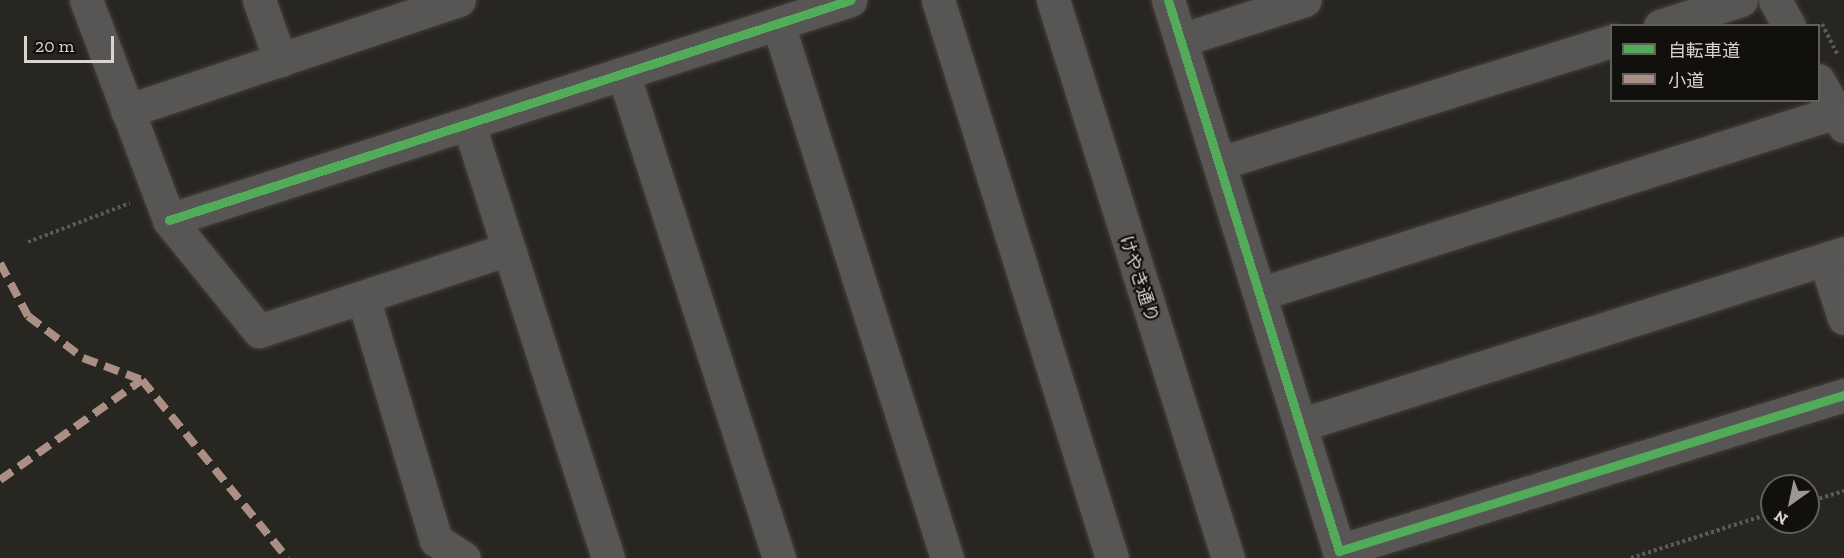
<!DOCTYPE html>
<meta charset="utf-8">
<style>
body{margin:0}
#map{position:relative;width:1844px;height:558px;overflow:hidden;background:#282620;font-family:"Zilla Slab","Noto Sans JP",serif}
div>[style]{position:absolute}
.path>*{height:4px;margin-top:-2px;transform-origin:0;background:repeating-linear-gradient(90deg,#5b5a56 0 3px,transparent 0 6px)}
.roads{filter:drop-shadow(0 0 2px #43413d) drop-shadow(0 0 2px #43413d)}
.minor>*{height:33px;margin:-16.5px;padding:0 16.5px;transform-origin:16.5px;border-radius:16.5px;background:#585655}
.quiet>*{height:8px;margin-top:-4px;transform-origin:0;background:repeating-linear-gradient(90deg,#ac8f84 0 15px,transparent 0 23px)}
.cycleway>*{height:9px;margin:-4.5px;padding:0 4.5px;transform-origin:4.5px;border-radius:4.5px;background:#51ab58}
span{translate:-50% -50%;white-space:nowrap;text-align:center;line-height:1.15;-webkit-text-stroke:4.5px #12100c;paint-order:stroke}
.street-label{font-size:18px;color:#d8d5ce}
.legend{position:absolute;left:1610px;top:24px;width:210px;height:78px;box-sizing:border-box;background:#12100c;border:2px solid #615f5a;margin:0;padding:8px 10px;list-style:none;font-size:18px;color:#d8d5ce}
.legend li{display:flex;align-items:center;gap:12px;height:30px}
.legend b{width:30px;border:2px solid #615f5a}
.north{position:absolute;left:1760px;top:474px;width:60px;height:60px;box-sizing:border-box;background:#12100c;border:2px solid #615f5a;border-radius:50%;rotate:213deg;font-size:16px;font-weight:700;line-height:24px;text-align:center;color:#d8d5ce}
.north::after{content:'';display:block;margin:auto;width:21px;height:27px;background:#9a9891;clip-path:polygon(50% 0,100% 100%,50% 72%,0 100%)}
.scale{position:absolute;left:24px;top:36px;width:90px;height:27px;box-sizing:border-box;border:3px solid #d8d5ce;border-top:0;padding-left:8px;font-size:18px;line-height:21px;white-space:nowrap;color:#d8d5ce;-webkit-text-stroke:4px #12100c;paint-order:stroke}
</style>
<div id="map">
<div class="path">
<i style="left:1822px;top:24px;width:35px;rotate:63deg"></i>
<i style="left:28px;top:242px;width:109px;rotate:-20.9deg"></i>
<i style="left:1808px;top:502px;width:38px;rotate:-17deg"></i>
<i style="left:1631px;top:558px;width:148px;rotate:-17.7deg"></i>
</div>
<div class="roads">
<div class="minor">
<i style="left:86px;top:0;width:235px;rotate:69.3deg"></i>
<i style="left:169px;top:220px;width:143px;rotate:51deg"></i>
<i style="left:259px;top:331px;width:263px;rotate:-18.2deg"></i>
<i style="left:259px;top:0;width:64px;rotate:70.7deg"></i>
<i style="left:938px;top:0;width:584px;rotate:72.68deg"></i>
<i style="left:1053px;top:0;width:585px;rotate:72.59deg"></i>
<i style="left:1168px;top:0;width:577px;rotate:72.76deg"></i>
<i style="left:1339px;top:551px;width:529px;rotate:-17.17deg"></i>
<i style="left:1775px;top:0;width:30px;rotate:62deg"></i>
<i style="left:778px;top:24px;width:560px;rotate:72.44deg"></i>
<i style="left:1660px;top:26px;width:85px;rotate:-17.8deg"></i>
<i style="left:1181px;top:40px;width:130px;rotate:-17.9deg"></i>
<i style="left:624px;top:76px;width:506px;rotate:72.17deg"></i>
<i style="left:1818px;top:80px;width:53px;rotate:60.5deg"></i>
<i style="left:127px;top:111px;width:350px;rotate:-18.5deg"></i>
<i style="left:469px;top:125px;width:455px;rotate:72.2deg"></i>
<i style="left:1220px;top:163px;width:411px;rotate:-17.3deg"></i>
<i style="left:169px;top:220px;width:716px;rotate:-17.9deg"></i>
<i style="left:1825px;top:260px;width:61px;rotate:71.9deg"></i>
<i style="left:1262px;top:293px;width:602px;rotate:-17.5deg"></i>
<i style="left:363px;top:297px;width:254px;rotate:73.3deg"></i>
<i style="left:436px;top:540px;width:33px;rotate:33deg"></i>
<i style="left:1303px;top:424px;width:567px;rotate:-17.54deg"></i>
</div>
</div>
<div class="quiet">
<i style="left:0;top:263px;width:60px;rotate:62.2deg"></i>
<i style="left:28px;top:316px;width:69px;rotate:37.4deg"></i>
<i style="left:83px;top:358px;width:63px;rotate:20.4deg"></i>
<i style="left:142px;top:380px;width:230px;rotate:50.8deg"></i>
<i style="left:0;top:480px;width:174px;rotate:-35.2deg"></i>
</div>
<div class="cycleway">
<i style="left:1168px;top:0;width:577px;rotate:72.76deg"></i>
<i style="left:1339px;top:551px;width:529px;rotate:-17.17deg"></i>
<i style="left:169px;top:220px;width:716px;rotate:-17.9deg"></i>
</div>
<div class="street-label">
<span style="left:1139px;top:279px;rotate:72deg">けやき通り</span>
</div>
<ul class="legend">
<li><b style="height:8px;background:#51ab58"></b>自転車道</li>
<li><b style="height:8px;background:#ac8f84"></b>小道</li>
</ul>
<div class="north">N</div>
<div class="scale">20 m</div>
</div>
